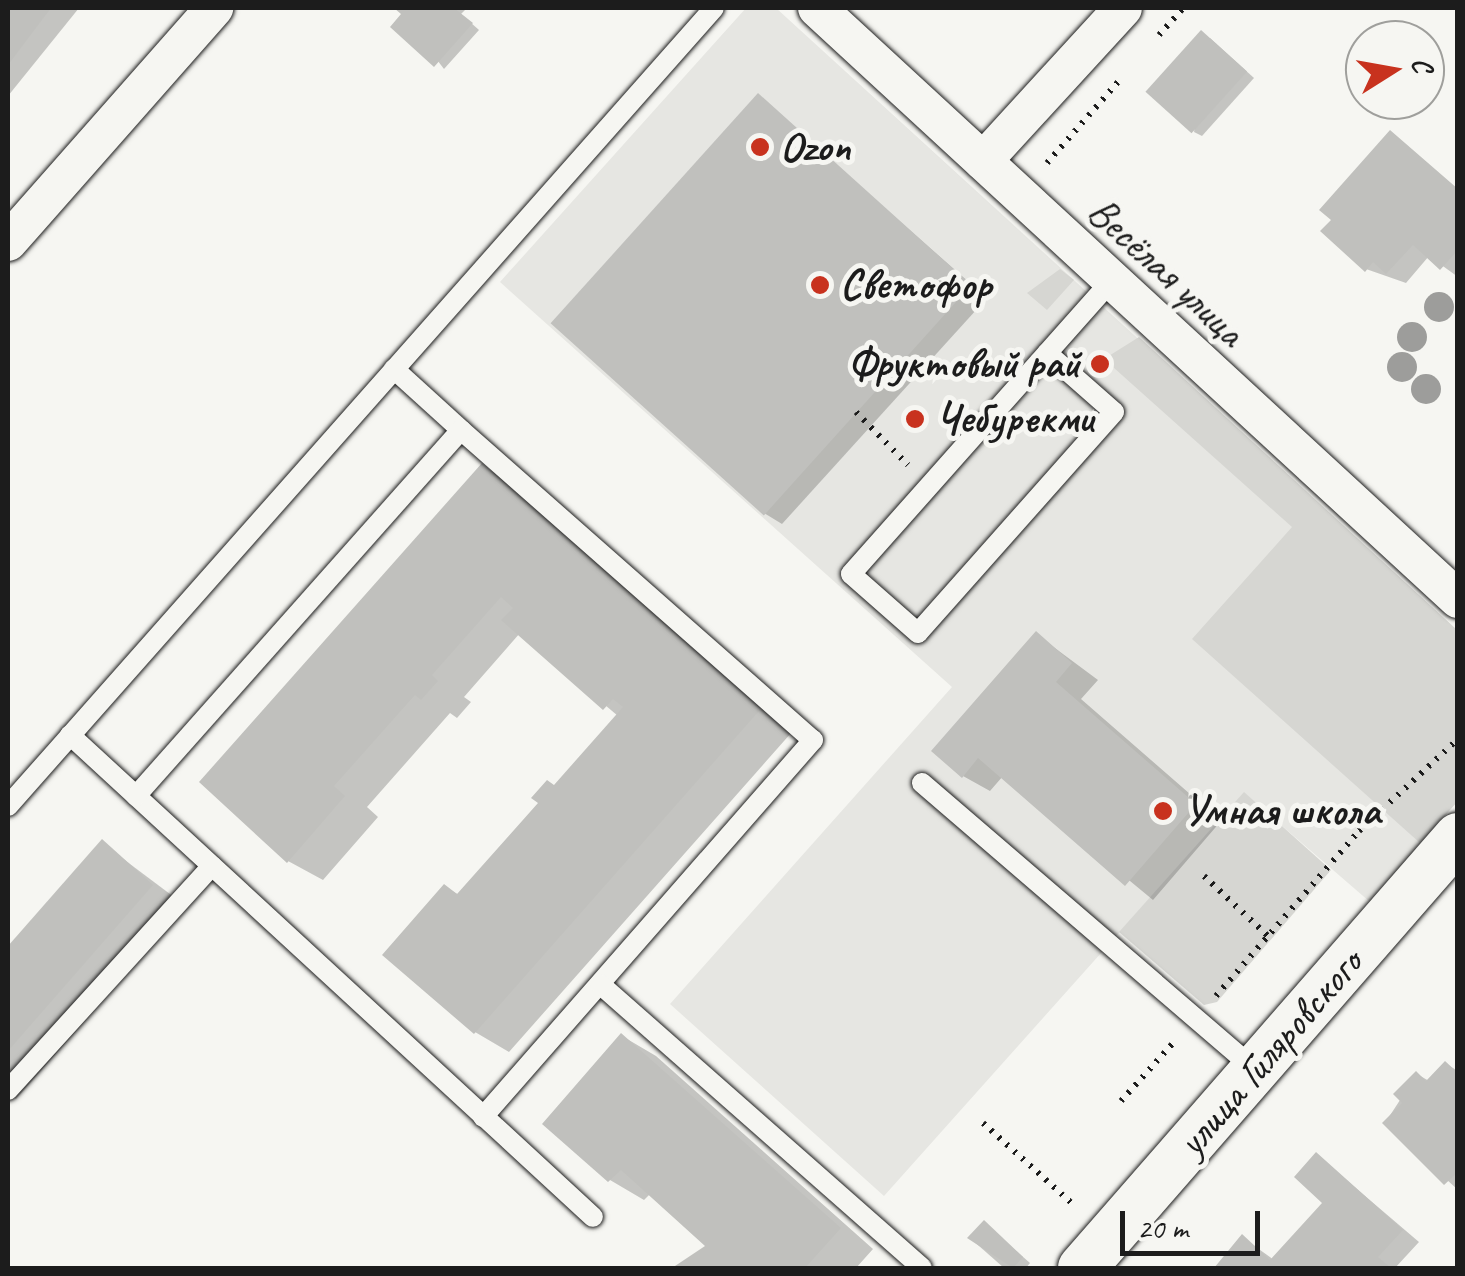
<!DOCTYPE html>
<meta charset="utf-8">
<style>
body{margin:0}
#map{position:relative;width:1465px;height:1276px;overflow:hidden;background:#f6f6f2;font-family:Caveat,sans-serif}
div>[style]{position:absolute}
.built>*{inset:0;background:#e6e6e2}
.green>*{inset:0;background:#d6d6d2}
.shadow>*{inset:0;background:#0003}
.building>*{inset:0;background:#c0c0bd;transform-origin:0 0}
.path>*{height:6px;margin-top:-3px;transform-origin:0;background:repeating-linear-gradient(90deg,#1c1c1c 0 2.5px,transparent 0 10.5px)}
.roads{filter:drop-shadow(0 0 2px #1c1c1c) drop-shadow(0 0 2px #1c1c1c)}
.service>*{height:20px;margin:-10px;padding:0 10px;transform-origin:10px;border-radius:10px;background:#f6f6f2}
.minor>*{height:38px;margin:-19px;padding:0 19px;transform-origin:19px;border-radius:19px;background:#f6f6f2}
.tertiary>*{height:48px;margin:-24px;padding:0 24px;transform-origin:24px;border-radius:24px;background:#f6f6f2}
.trees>*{width:30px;height:30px;margin:-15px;border-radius:50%;background:#9d9d9b}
.dots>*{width:28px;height:28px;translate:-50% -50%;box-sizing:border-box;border:5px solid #f6f6f2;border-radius:50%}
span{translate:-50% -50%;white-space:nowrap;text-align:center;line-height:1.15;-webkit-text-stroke:10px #f6f6f2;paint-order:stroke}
.poi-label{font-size:42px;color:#1c1c1c;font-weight:700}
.left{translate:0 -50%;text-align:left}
.right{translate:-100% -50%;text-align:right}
.street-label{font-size:42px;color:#1c1c1c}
.frame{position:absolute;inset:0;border:10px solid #1c1c1c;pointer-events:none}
.north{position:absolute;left:1345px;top:20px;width:100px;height:100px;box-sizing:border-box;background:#f6f6f2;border:2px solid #9f9f9c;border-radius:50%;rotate:79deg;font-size:28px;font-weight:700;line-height:40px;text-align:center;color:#1c1c1c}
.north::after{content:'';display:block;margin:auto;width:35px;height:45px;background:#c8321e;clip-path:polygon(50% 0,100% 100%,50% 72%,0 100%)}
.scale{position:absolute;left:1120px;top:1211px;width:140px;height:45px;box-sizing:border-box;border:5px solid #1c1c1c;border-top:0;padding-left:12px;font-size:30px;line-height:35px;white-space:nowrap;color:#1c1c1c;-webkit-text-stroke:8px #f6f6f2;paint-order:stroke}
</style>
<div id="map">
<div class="built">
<i style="clip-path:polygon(746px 8px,776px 8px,1457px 630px,1457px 802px,1370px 902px,1244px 793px,884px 1196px,670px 1004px,952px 687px,500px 282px)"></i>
</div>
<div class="green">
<i style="clip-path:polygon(1060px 269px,1074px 280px,1047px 310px,1027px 293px)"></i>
<i style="clip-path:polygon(1139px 337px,1457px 630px,1457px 802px,1420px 843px,1192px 639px,1292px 527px,1104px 359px)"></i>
<i style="clip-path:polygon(1244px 792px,1331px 870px,1217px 1002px,1204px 1005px,1119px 932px)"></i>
</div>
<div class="shadow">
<i style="clip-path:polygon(8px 8px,79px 8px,8px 96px)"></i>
<i style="clip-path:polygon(397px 8px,467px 8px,461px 14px,479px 30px,444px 69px)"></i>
<i style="clip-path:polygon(1210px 38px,1254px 78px,1202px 136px,1194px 132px)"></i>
<i style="clip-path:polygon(758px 97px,987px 298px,782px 524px,764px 513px)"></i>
<i style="clip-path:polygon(1391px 133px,1458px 192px,1458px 277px,1429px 256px,1406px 283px,1366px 269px)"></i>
<i style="clip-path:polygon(483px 466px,517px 486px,792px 732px,509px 1052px,475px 1032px,445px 887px,459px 895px,618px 716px,520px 633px,464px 697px,471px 702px,457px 718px,450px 713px,367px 807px,378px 817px,323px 880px,288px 861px)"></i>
<i style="clip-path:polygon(1036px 634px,1098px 680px,1081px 699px,1221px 821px,1153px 900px,1003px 776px,990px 791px,963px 776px)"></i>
<i style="clip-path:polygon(102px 843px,186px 906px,16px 1099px,8px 1094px,8px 950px)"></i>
<i style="clip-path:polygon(622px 1036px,656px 1056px,873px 1249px,856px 1268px,676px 1268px,709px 1246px,651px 1193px,644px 1200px,610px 1180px)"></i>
<i style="clip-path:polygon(1446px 1064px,1458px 1071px,1458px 1190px,1385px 1123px,1417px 1074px,1429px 1081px)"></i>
<i style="clip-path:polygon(1317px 1155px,1419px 1242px,1395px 1268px,1218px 1268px,1242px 1237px,1274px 1260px,1326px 1203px)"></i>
<i style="clip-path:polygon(984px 1223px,1030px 1263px,1026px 1268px,1004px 1268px,970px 1238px)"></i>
</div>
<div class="building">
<i style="clip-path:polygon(8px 8px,51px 8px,8px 65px)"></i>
<i style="clip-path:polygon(394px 8px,454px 8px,473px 23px,434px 67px,390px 27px,401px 14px)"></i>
<i style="left:1201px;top:30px;width:62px;height:83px;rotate:42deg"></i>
<i style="left:758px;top:93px;width:287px;height:310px;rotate:42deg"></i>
<i style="clip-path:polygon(1390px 130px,1458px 189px,1458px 250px,1440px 270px,1413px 245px,1386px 274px,1373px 262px,1365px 272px,1320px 231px,1331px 220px,1319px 210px)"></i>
<i style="clip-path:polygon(482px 463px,759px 711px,474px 1034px,382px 955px,444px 884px,457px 894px,538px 803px,531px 798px,547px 780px,554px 785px,623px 707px,613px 699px,603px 710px,501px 620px,513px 608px,501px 597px,432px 675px,438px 681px,421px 700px,415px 695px,334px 786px,345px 796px,287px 863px,199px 782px)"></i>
<i style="clip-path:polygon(1036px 631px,1072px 663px,1056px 682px,1196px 804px,1125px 886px,978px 758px,962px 778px,931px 751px)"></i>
<i style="clip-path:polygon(102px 839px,153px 885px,8px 1051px,8px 946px)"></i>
<i style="clip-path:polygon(621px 1033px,841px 1228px,805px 1268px,672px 1268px,705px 1246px,621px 1170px,608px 1182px,542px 1124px)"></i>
<i style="clip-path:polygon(1445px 1061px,1458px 1073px,1458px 1172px,1444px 1185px,1382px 1123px,1402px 1103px,1393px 1094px,1416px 1071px,1426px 1081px)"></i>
<i style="clip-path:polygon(1316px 1152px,1403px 1230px,1378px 1257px,1391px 1268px,1214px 1268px,1242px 1234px,1270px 1260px,1322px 1203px,1294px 1177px)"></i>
<i style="clip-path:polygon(984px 1220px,1023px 1257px,1013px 1268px,967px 1238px)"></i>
</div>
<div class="path">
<i style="left:1159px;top:35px;width:36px;rotate:-48deg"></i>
<i style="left:1047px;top:163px;width:108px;rotate:-48.8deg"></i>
<i style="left:856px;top:412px;width:74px;rotate:45.5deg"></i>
<i style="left:1204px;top:876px;width:88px;rotate:43.2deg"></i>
<i style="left:1216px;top:996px;width:218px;rotate:-49.1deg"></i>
<i style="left:1359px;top:831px;width:135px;rotate:-42.9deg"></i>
<i style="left:1121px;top:1101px;width:79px;rotate:-48.1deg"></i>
<i style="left:983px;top:1123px;width:124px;rotate:42.1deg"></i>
</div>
<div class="roads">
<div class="service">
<i style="left:1047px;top:353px;width:89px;rotate:41.4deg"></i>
<i style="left:1114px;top:412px;width:295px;rotate:131.6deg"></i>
<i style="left:918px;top:633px;width:89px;rotate:-138.6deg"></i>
<i style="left:851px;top:574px;width:390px;rotate:-48.4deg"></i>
<i style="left:394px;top:369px;width:91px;rotate:42.3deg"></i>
<i style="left:70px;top:735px;width:711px;rotate:42.66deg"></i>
<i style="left:922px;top:783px;width:439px;rotate:40.7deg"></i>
<i style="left:136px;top:796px;width:489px;rotate:-48.4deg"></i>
<i style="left:461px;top:430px;width:469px;rotate:41.4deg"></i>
<i style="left:813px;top:740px;width:501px;rotate:131.2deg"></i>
<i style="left:8px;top:806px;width:1065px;rotate:-48.5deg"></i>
<i style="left:600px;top:984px;width:429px;rotate:41.4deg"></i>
<i style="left:8px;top:1090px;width:303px;rotate:-47.7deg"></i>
</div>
<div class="minor">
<i style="left:817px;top:8px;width:872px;rotate:42.68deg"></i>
<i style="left:983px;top:161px;width:207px;rotate:-47.5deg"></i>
<i style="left:8px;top:242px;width:312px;rotate:-48.6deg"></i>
</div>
<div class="tertiary">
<i style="left:1082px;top:1268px;width:572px;rotate:-48.9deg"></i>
</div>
</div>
<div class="trees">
<i style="left:1439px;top:307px"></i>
<i style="left:1412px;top:337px"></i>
<i style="left:1402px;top:367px"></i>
<i style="left:1426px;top:389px"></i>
</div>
<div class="dots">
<i style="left:760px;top:147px;background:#c8321e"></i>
<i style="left:820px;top:285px;background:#c8321e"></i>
<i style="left:1100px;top:364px;background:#c8321e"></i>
<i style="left:915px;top:419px;background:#c8321e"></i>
<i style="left:1163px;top:811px;background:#c8321e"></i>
</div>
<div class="poi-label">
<span class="left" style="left:780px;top:147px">Ozon</span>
<span class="left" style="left:840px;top:285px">Светофор</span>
<span class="right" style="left:1080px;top:364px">Фруктовый рай</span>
<span class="left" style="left:935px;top:419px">Чебурекми</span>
<span class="left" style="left:1183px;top:811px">Умная школа</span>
</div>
<div class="street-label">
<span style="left:1166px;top:272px;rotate:43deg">Весёлая улица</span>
<span style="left:1270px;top:1053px;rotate:-49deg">улица Гиляровского</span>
</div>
<div class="frame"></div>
<div class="north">С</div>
<div class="scale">20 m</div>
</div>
